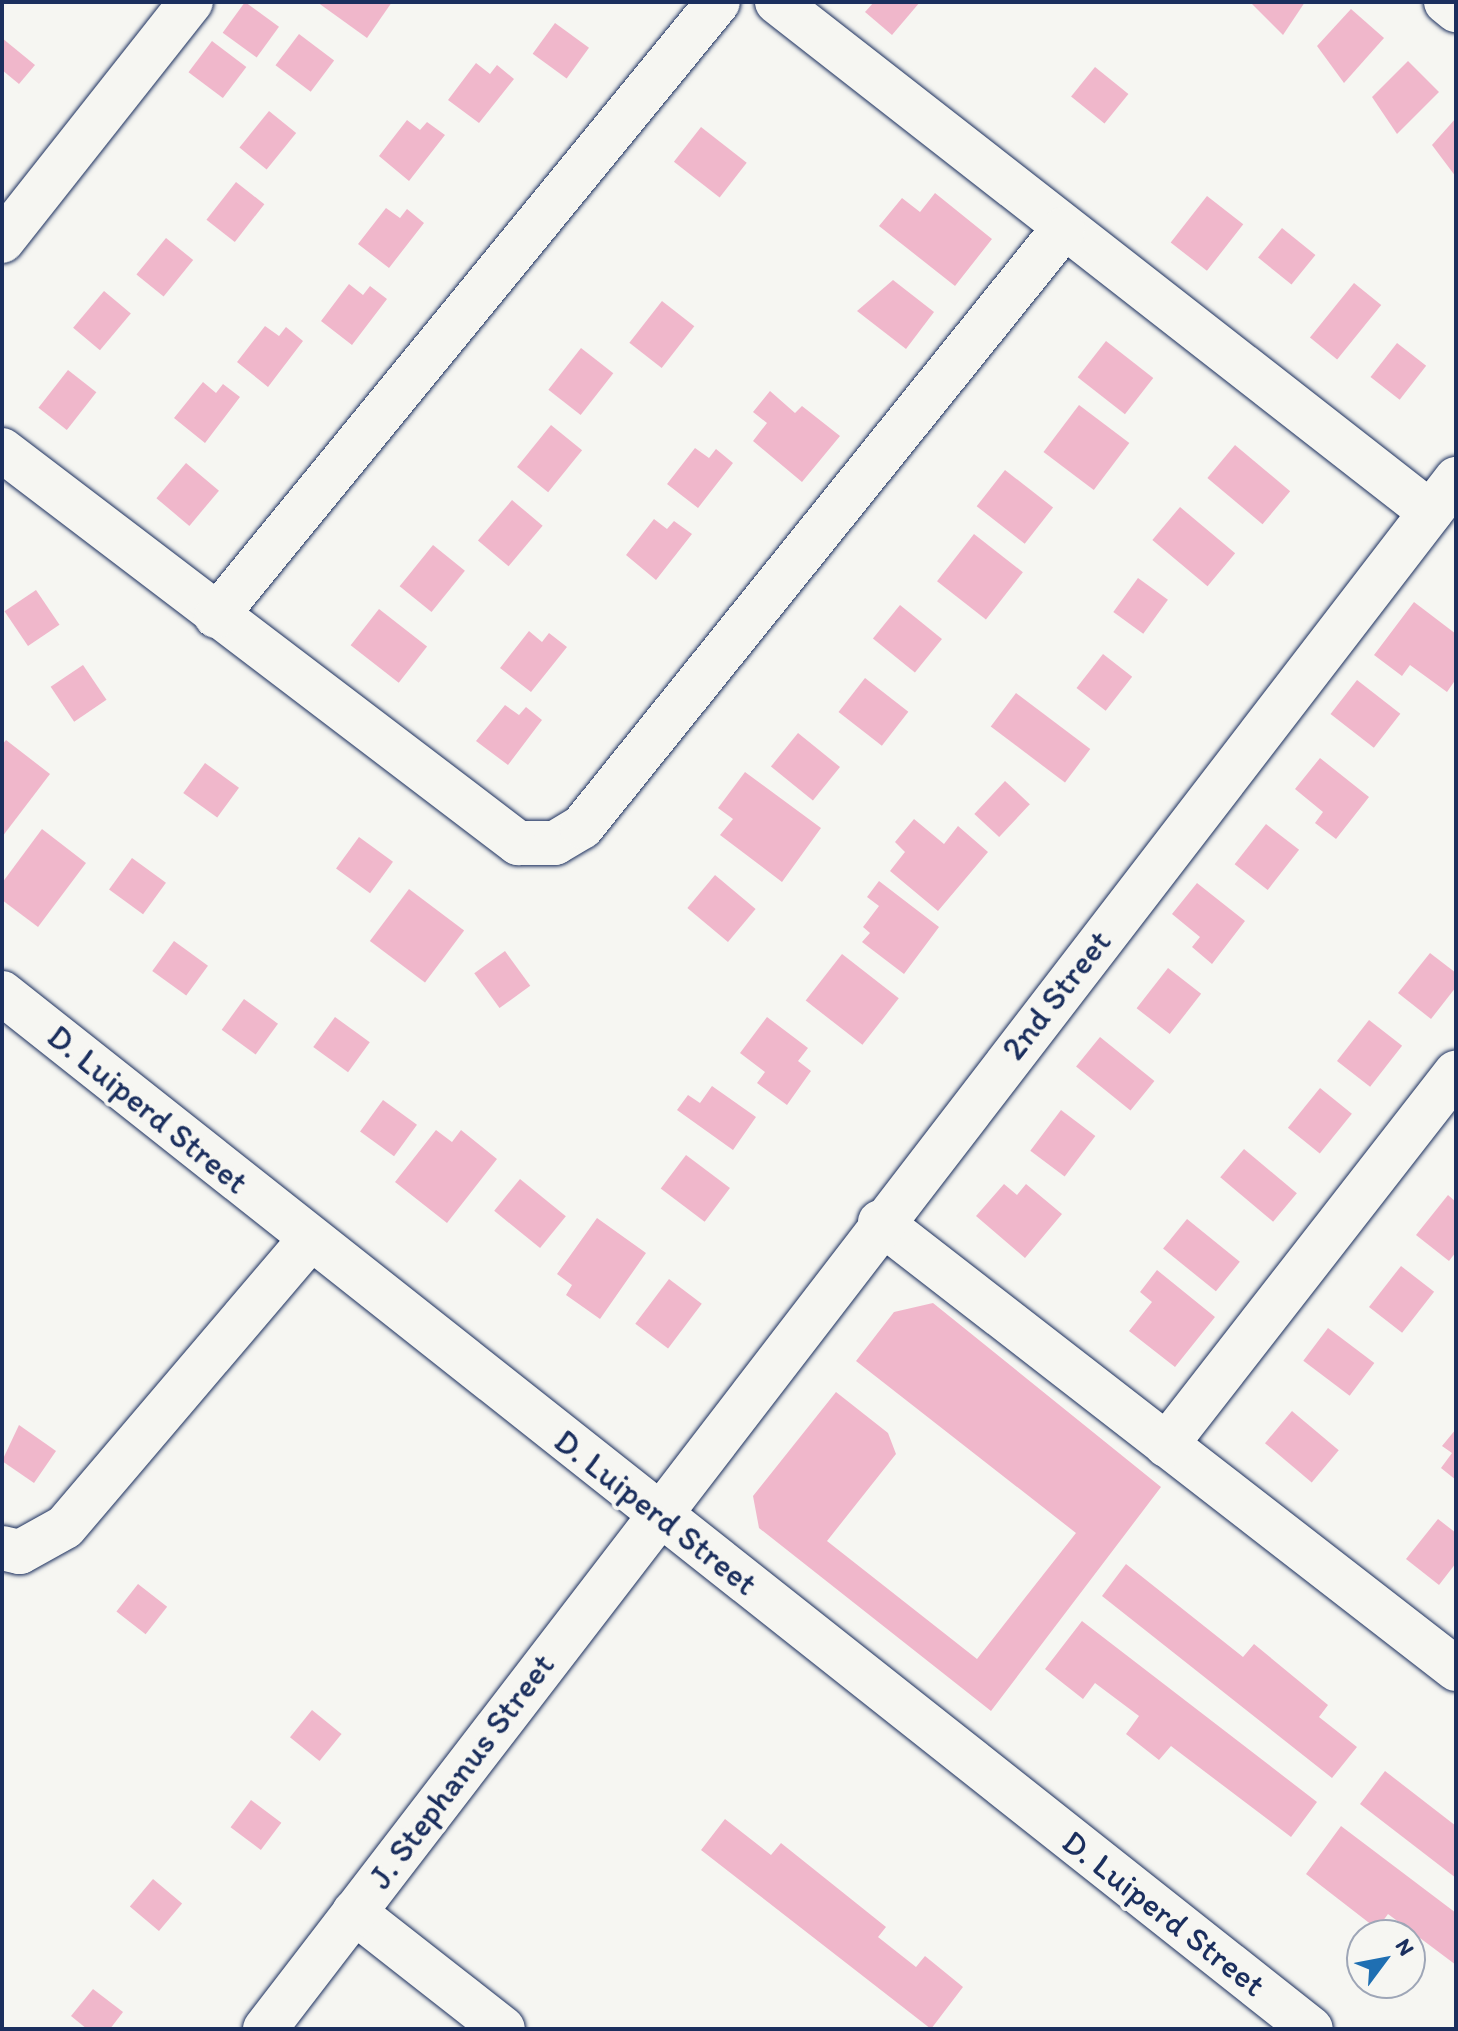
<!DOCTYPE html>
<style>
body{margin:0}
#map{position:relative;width:1458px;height:2031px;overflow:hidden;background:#f6f6f2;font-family:Itim,sans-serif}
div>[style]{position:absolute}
.building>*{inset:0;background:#f0b7cb;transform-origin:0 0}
.roads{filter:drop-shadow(0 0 2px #1b2f5e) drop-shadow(0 0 2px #1b2f5e)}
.minor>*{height:44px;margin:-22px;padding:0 22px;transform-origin:22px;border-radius:22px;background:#f6f6f2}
span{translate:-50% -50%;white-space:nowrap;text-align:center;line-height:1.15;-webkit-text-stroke:8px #f6f6f2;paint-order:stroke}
.street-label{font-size:34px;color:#1b2f5e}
.frame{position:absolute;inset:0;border:4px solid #1b2f5e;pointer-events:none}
.north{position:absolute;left:1346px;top:1919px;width:80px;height:80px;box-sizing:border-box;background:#f6f6f2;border:2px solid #9ea6b7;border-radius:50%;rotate:58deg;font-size:22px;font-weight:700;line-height:32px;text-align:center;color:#1b2f5e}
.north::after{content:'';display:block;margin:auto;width:28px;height:36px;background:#1f6fb2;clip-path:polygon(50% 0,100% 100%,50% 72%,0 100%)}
</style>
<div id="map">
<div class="building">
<i style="left:245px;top:2px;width:42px;height:38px;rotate:36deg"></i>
<i style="clip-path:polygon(317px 2px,392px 2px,367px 38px)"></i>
<i style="clip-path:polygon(874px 2px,920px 2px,892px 35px,865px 12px)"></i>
<i style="clip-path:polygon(1250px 2px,1305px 2px,1283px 35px)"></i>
<i style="clip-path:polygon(1351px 9px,1384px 38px,1344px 83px,1317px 46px)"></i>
<i style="left:555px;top:23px;width:42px;height:38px;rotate:36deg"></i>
<i style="left:299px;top:34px;width:44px;height:39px;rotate:37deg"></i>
<i style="clip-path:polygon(2px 38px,35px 65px,19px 84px,2px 70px)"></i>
<i style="left:212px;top:41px;width:43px;height:39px;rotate:37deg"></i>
<i style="clip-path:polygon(1408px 61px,1439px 92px,1397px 134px,1372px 97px)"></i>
<i style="clip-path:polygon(476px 63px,490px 74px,497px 65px,514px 79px,479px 123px,448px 100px)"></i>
<i style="left:1095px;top:67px;width:43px;height:38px;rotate:39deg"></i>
<i style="left:269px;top:111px;width:35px;height:47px;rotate:39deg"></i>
<i style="clip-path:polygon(1456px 118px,1456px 177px,1432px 145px)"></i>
<i style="clip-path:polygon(407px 120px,420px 130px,427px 122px,445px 135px,409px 181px,379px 156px)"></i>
<i style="left:701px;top:127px;width:58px;height:44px;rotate:38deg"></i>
<i style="left:236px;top:182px;width:36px;height:48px;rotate:38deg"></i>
<i style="clip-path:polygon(935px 193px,992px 239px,955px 286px,879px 226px,902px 198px,920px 212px)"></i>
<i style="left:1207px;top:196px;width:46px;height:59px;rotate:38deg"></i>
<i style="clip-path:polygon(386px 208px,400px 218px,407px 209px,424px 223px,389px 268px,358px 244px)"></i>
<i style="left:1282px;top:228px;width:43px;height:38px;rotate:39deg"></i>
<i style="left:166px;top:238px;width:35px;height:47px;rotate:39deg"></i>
<i style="clip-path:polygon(893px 280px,934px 312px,906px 349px,857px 311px)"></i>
<i style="left:1354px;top:283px;width:35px;height:70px;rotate:39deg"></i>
<i style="clip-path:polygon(349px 284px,363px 295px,370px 286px,387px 299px,352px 345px,321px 321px)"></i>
<i style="left:104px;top:291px;width:35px;height:48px;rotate:40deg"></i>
<i style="left:662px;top:301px;width:41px;height:53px;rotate:38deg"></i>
<i style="clip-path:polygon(265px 326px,279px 336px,286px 327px,303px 341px,268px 387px,237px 362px)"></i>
<i style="left:1106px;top:341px;width:60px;height:46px;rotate:38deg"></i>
<i style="left:1397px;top:343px;width:37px;height:43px;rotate:38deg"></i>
<i style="left:581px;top:348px;width:41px;height:53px;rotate:38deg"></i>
<i style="left:68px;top:370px;width:36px;height:48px;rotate:38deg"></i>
<i style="clip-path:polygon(203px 382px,216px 393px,223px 384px,240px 397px,205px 443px,174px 418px)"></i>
<i style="clip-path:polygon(770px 391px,795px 413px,802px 406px,840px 436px,802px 482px,753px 441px,767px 423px,753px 412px)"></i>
<i style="left:1079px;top:405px;width:63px;height:59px;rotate:37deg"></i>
<i style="left:551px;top:425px;width:40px;height:54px;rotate:39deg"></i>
<i style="left:1235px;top:445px;width:72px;height:43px;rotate:40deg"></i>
<i style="clip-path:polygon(695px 448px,709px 458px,716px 449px,733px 463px,698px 508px,667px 484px)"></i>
<i style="left:186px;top:463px;width:43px;height:46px;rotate:40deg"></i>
<i style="left:1005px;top:470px;width:61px;height:46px;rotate:38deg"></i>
<i style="left:512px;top:500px;width:40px;height:53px;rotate:40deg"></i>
<i style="left:1180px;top:507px;width:72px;height:43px;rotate:40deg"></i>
<i style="clip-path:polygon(654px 519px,667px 529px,674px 521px,692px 534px,656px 580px,626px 555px)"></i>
<i style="left:974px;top:534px;width:62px;height:60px;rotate:38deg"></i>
<i style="left:433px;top:545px;width:41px;height:53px;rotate:39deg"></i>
<i style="left:1138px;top:578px;width:37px;height:42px;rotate:36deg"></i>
<i style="left:36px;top:590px;width:42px;height:38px;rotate:56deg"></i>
<i style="clip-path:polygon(1414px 602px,1456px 634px,1456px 679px,1447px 692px,1410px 665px,1402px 676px,1374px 655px)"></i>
<i style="left:900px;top:605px;width:54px;height:43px;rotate:39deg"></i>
<i style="left:379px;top:609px;width:61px;height:46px;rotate:38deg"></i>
<i style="clip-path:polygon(529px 631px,542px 642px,549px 633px,567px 647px,531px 692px,500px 668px)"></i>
<i style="left:1103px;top:654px;width:37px;height:43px;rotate:38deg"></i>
<i style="left:83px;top:665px;width:42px;height:39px;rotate:56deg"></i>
<i style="left:865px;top:678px;width:55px;height:43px;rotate:38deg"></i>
<i style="left:1357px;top:680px;width:55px;height:43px;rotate:38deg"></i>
<i style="left:1016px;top:693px;width:93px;height:42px;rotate:37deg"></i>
<i style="clip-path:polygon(505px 705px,519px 715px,526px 707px,542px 720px,508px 765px,476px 741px)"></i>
<i style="left:798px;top:733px;width:54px;height:43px;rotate:39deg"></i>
<i style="clip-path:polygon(6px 740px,50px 774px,2px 837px,2px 745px)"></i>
<i style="clip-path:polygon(1320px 758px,1369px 797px,1336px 839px,1315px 823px,1323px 812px,1295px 789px)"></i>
<i style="left:205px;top:763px;width:42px;height:37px;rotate:36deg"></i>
<i style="clip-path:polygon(745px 772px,821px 828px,782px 882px,720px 835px,733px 819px,718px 808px)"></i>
<i style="left:1005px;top:781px;width:34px;height:45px;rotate:43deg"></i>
<i style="clip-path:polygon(914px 819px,944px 844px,958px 826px,988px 852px,938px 911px,890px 871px,905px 852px,895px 842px)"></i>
<i style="left:1266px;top:824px;width:42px;height:51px;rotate:38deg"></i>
<i style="clip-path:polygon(42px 829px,86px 863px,38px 927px,2px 900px,2px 883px)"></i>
<i style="left:359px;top:837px;width:42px;height:39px;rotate:36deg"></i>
<i style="left:132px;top:858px;width:42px;height:39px;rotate:36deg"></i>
<i style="left:715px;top:875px;width:53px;height:43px;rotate:40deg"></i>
<i style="clip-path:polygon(879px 881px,939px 927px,904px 974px,862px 942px,870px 933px,863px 927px,879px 906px,867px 897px)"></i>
<i style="clip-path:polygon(1197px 883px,1245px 921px,1212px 964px,1192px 947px,1200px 937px,1172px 914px)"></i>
<i style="left:409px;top:889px;width:69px;height:65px;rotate:37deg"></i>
<i style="left:174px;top:941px;width:42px;height:37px;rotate:36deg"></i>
<i style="left:505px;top:951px;width:43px;height:38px;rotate:54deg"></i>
<i style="clip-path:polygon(1430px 953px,1456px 973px,1456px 987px,1431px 1019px,1398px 993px)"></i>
<i style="left:842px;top:954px;width:72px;height:59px;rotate:38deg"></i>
<i style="left:1168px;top:968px;width:42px;height:51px;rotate:38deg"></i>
<i style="left:244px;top:999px;width:42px;height:38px;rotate:36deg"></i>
<i style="left:335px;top:1017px;width:43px;height:37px;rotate:36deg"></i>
<i style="clip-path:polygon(767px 1017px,808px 1048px,798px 1061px,811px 1071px,787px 1105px,757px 1083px,765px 1072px,740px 1053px)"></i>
<i style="left:1369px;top:1020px;width:42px;height:52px;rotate:38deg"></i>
<i style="left:1100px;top:1037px;width:70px;height:38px;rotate:39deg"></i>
<i style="clip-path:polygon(712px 1086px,756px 1117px,733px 1150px,677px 1110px,688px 1095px,700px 1103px)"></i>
<i style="left:1320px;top:1088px;width:41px;height:51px;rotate:39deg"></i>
<i style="left:383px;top:1100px;width:42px;height:39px;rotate:36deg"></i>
<i style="left:1061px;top:1110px;width:43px;height:51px;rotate:37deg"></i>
<i style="clip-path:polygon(436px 1130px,452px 1142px,461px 1130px,497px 1159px,447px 1223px,395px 1182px)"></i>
<i style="left:1244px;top:1149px;width:69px;height:37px;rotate:40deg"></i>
<i style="left:686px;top:1155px;width:55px;height:42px;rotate:37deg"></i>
<i style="left:520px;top:1179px;width:59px;height:41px;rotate:39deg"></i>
<i style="clip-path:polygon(1004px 1184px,1017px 1195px,1026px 1184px,1062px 1214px,1025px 1258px,976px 1216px)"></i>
<i style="clip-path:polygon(1448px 1195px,1456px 1202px,1456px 1252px,1449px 1261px,1416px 1235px)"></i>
<i style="clip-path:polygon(597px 1218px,646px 1253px,600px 1319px,566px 1295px,572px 1285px,557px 1274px)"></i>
<i style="left:1187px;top:1219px;width:68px;height:38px;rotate:39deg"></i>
<i style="left:1401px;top:1266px;width:42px;height:52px;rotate:38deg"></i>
<i style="clip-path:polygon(1157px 1270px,1215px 1317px,1175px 1367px,1129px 1331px,1152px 1302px,1140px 1292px)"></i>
<i style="left:669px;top:1279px;width:41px;height:56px;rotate:37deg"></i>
<i style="clip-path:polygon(933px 1303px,1161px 1487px,991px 1711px,759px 1528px,753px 1496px,836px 1392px,888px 1433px,896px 1454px,827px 1541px,977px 1659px,1076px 1533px,856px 1361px,894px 1312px)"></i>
<i style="left:1328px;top:1328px;width:58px;height:41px;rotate:37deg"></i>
<i style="left:1292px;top:1411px;width:61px;height:42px;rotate:40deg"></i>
<i style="clip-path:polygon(19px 1425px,56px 1451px,34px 1483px,2px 1461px)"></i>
<i style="clip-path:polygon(1456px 1429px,1456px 1480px,1441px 1468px,1452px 1453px,1442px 1446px)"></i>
<i style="clip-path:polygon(1438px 1519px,1456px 1533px,1456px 1563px,1439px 1585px,1406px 1559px)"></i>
<i style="clip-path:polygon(1126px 1564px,1243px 1657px,1254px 1644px,1328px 1705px,1319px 1717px,1357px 1747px,1332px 1778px,1102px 1596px)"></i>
<i style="left:138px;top:1584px;width:37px;height:35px;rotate:38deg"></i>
<i style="clip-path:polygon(1082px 1621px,1317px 1802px,1291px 1837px,1171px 1746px,1159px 1760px,1126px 1734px,1139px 1716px,1095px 1683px,1083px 1699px,1045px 1669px)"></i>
<i style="left:312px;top:1710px;width:38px;height:35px;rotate:39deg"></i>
<i style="clip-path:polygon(1385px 1771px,1456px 1826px,1456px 1878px,1360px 1804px)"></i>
<i style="left:251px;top:1800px;width:38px;height:34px;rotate:37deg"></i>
<i style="clip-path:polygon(725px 1819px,771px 1855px,781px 1843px,886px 1927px,878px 1937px,916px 1967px,925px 1956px,963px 1987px,931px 2029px,701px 1850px)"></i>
<i style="clip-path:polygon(1341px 1826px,1456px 1913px,1456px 1965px,1388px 1914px,1377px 1929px,1306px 1874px)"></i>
<i style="left:153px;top:1879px;width:38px;height:36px;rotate:40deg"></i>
<i style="clip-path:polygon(93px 1989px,123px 2012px,110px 2029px,87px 2029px,71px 2016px)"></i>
</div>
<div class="roads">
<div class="minor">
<i style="left:777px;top:2px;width:829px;rotate:37.99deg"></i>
<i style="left:1446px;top:2px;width:13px;rotate:39deg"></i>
<i style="left:2px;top:241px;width:305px;rotate:-51.7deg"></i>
<i style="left:2px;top:450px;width:649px;rotate:37.29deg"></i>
<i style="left:518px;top:843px;width:37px"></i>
<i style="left:555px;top:843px;width:31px;rotate:-31deg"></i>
<i style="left:582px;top:827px;width:767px;rotate:-51.19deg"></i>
<i style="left:216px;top:616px;width:793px;rotate:-50.73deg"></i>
<i style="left:2px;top:993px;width:1669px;rotate:38.36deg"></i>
<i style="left:880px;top:1222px;width:729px;rotate:37.81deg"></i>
<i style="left:1166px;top:1445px;width:472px;rotate:-52.1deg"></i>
<i style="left:2px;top:1548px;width:18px;rotate:13deg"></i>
<i style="left:20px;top:1552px;width:51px;rotate:-29.1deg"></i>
<i style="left:65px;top:1527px;width:378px;rotate:-49.6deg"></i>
<i style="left:354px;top:1912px;width:189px;rotate:38.1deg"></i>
<i style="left:265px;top:2029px;width:1955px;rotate:-52.46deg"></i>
</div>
</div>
<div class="street-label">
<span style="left:1056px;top:995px;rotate:-52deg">2nd Street</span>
<span style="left:148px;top:1109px;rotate:39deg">D. Luiperd Street</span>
<span style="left:656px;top:1512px;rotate:38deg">D. Luiperd Street</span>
<span style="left:461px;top:1771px;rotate:-53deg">J. Stephanus Street</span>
<span style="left:1164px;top:1913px;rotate:38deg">D. Luiperd Street</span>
</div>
<div class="frame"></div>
<div class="north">N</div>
</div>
